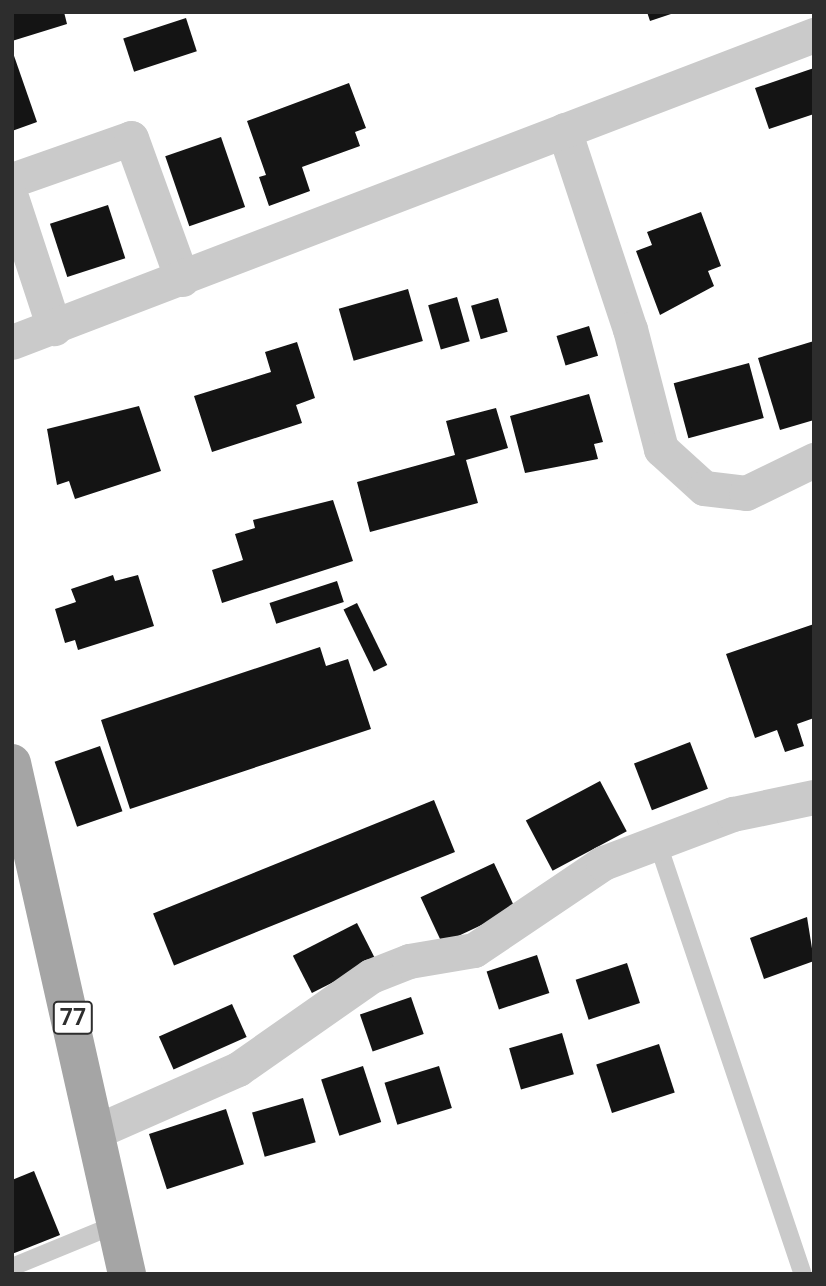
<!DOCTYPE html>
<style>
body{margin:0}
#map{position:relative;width:826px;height:1286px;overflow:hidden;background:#fff;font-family:Roboto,sans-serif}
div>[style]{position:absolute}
.building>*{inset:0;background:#141414;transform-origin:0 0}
.lane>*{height:18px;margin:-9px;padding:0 9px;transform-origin:9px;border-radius:9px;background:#cacaca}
.street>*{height:35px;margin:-17.5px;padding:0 17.5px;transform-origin:17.5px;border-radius:17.5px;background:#cacaca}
.primary>*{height:38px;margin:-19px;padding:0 19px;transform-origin:19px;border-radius:19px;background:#a5a5a5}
span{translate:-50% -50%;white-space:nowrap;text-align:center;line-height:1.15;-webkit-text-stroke:7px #fff;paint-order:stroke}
.shield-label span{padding:2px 5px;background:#fff;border:2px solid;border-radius:5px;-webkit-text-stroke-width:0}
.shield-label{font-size:23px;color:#2d2d2d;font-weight:700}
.frame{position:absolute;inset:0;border:14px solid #2d2d2d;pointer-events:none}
</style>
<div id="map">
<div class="building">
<i style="clip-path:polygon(12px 12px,64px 12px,67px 24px,12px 41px)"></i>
<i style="clip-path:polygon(647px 12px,673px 12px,674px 13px,650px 21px)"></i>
<i style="left:186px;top:18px;width:35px;height:66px;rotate:72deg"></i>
<i style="clip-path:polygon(12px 50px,37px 122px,12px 131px)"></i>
<i style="clip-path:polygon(814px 68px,814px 114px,769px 129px,755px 88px)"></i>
<i style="clip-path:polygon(349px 83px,366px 128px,355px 132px,360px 146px,302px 167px,310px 191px,269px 206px,259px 177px,266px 175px,247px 121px)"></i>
<i style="left:221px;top:137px;width:74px;height:59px;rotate:71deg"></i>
<i style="left:108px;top:205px;width:56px;height:61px;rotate:72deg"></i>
<i style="clip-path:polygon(701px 212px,721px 266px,708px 271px,714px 286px,660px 315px,636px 251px,652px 245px,647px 232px)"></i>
<i style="left:408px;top:289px;width:54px;height:72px;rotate:74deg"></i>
<i style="left:457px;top:297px;width:46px;height:30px;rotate:74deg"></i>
<i style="left:498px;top:298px;width:35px;height:28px;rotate:74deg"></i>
<i style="left:589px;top:326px;width:31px;height:34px;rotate:73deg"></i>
<i style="clip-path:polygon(814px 341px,814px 420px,780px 430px,758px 358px)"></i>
<i style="clip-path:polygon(297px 342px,315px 398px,296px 405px,302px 423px,212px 452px,194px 396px,271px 372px,265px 352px)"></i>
<i style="left:749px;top:363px;width:57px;height:78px;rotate:75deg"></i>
<i style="clip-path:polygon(589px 394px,603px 442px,594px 444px,598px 459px,525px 473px,510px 416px)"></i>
<i style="clip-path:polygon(139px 406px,161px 471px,75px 499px,69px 481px,57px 485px,47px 429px)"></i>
<i style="clip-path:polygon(496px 408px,508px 448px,466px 460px,478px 503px,370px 532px,357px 482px,455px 455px,446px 421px)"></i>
<i style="clip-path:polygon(333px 500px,353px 561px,222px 603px,212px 570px,243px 560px,235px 534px,255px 528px,253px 520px)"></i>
<i style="clip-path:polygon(113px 575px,115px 581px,138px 575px,154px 626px,78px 650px,75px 640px,65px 643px,55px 609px,76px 602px,71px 589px)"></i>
<i style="left:337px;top:581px;width:22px;height:71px;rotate:72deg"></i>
<i style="left:357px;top:603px;width:69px;height:15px;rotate:64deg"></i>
<i style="clip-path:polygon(814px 624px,814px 718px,797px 724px,804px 746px,785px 752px,777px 730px,755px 738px,726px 654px)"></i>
<i style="clip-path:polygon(320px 647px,326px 666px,348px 659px,371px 729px,130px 809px,101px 720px)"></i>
<i style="left:690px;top:742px;width:50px;height:60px;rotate:69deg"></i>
<i style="left:100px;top:746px;width:69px;height:48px;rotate:71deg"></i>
<i style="left:600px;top:781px;width:57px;height:84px;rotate:62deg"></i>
<i style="left:434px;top:800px;width:56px;height:303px;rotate:68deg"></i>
<i style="left:494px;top:863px;width:51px;height:81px;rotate:65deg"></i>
<i style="clip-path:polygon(807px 917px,814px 961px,764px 979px,750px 938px)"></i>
<i style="left:357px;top:923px;width:42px;height:72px;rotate:63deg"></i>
<i style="left:537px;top:955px;width:40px;height:53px;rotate:72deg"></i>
<i style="left:627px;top:963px;width:42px;height:54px;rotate:72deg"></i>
<i style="left:411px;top:997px;width:39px;height:54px;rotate:71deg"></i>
<i style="left:232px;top:1004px;width:36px;height:80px;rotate:66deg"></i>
<i style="left:562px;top:1033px;width:43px;height:55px;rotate:74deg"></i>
<i style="left:659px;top:1044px;width:51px;height:66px;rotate:72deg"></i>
<i style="left:363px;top:1066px;width:59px;height:44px;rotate:72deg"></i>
<i style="left:439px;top:1066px;width:44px;height:57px;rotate:73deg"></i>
<i style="left:303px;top:1098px;width:46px;height:53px;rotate:74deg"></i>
<i style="left:226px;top:1109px;width:58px;height:81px;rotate:72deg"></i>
<i style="clip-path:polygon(34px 1171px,60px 1235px,12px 1254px,12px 1180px)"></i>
</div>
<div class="lane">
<i style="left:657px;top:841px;width:457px;rotate:71.4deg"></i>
<i style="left:12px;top:1267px;width:113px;rotate:-22.3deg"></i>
</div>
<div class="street">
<i style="left:564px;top:130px;width:210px;rotate:71.7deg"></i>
<i style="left:630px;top:329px;width:124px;rotate:75.5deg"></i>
<i style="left:661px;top:449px;width:58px;rotate:42.2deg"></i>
<i style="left:704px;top:488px;width:42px;rotate:6.8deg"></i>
<i style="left:746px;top:493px;width:76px;rotate:-25.9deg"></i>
<i style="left:12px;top:180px;width:126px;rotate:-19.4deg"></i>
<i style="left:131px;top:138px;width:150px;rotate:70.1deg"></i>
<i style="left:12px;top:200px;width:135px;rotate:71.8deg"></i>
<i style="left:12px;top:342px;width:859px;rotate:-20.95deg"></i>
<i style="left:97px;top:1131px;width:154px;rotate:-23.7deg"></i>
<i style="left:238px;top:1069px;width:162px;rotate:-35deg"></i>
<i style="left:371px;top:976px;width:41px;rotate:-21.5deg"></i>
<i style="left:409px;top:961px;width:66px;rotate:-9.6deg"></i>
<i style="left:474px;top:950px;width:156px;rotate:-34deg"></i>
<i style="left:603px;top:863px;width:139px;rotate:-20.7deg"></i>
<i style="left:733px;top:814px;width:83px;rotate:-11.9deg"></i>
</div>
<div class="primary">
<i style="left:12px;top:763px;width:524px;rotate:77.32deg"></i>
</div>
<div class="shield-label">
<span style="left:73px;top:1018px">77</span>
</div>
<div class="frame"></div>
</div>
